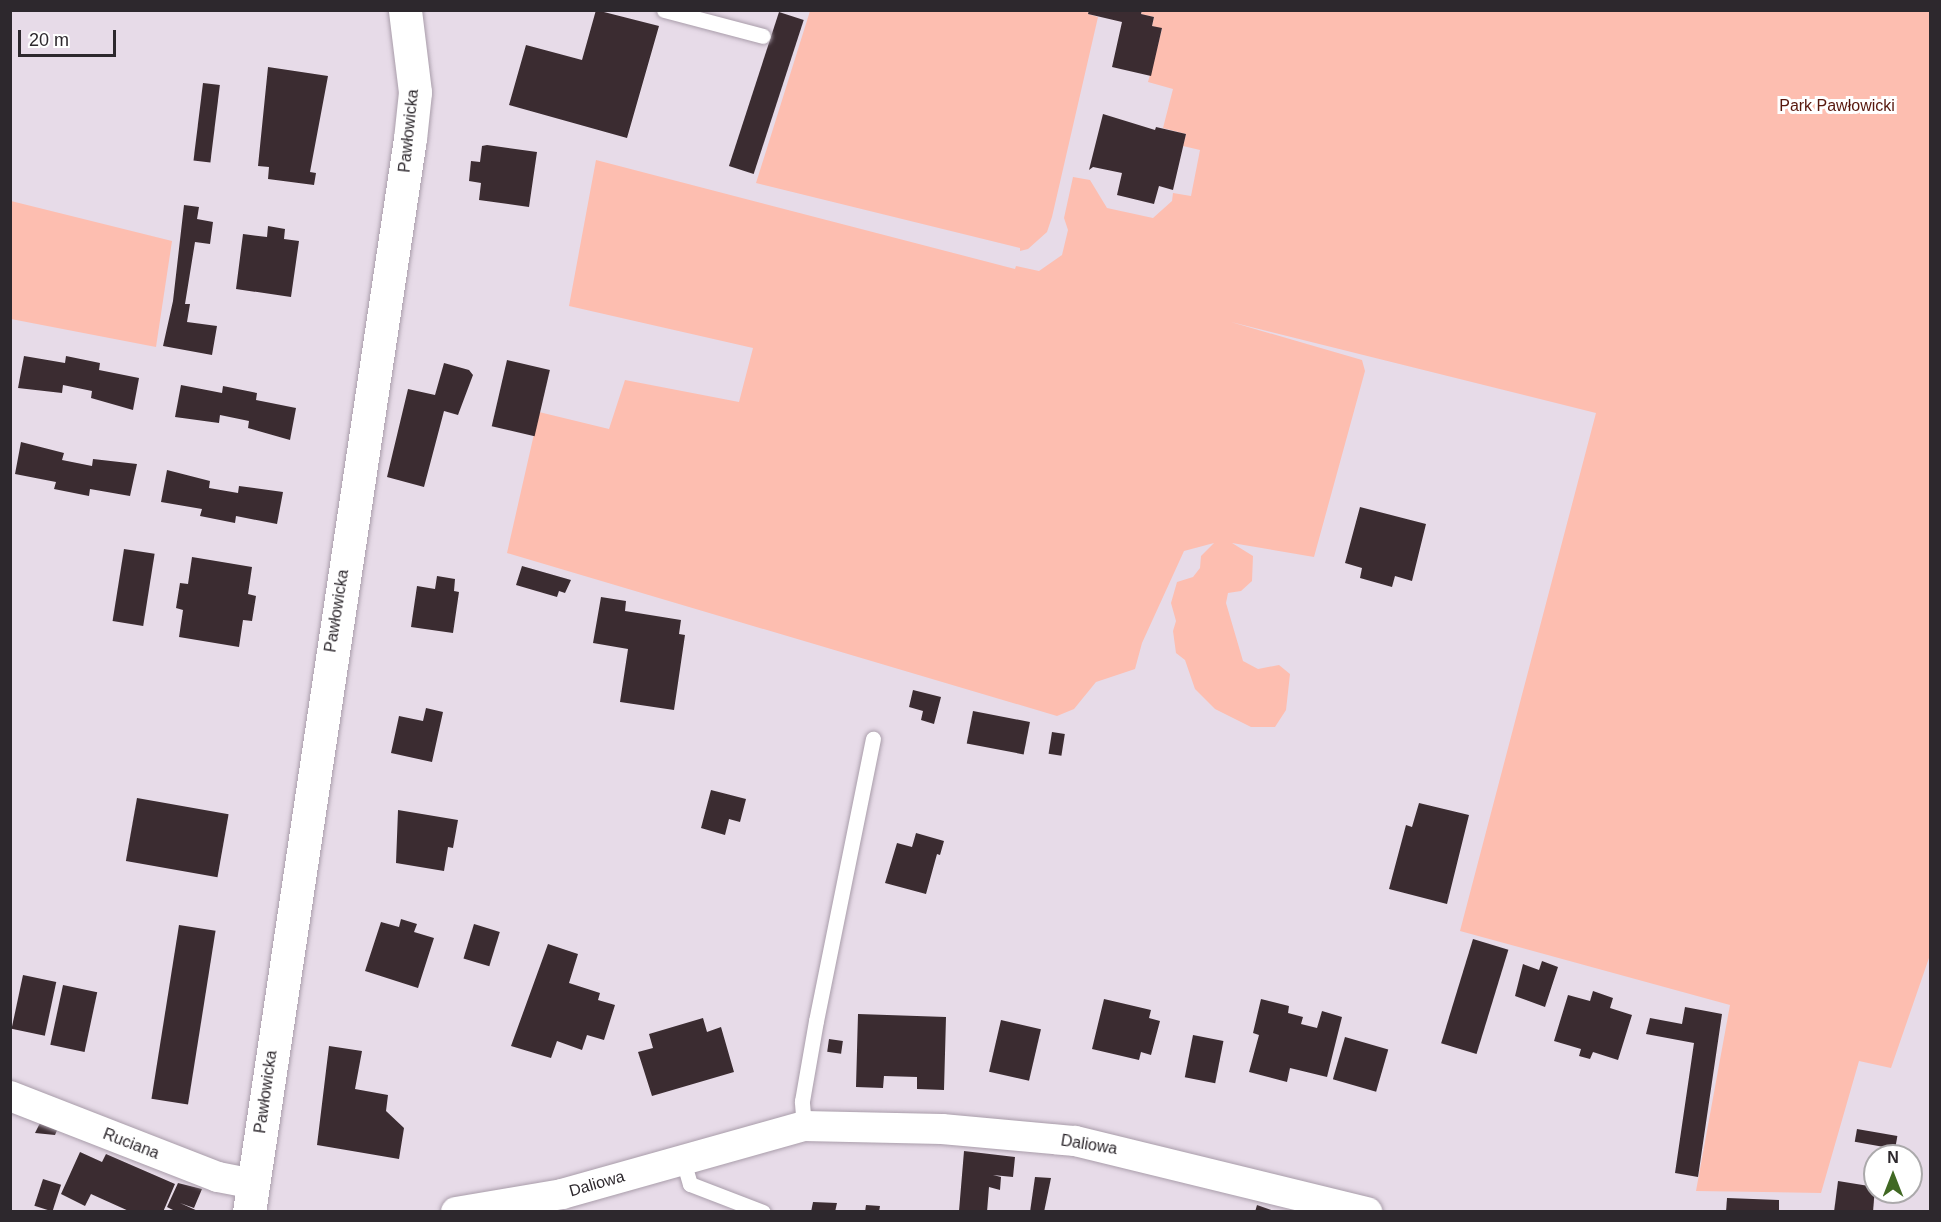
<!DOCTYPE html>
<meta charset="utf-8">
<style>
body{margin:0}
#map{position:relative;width:1941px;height:1222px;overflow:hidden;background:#e7dbe8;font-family:Arial,sans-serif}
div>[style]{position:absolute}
.green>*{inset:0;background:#fdbeb0}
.building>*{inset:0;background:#3b2c31;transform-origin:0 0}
.roads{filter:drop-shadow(0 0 2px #a99daa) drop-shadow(0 0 2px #a99daa)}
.lane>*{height:15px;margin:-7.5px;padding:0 7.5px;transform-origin:7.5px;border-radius:7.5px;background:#fff}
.street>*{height:30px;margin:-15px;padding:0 15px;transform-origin:15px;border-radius:15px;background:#fff}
.secondary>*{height:33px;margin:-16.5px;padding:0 16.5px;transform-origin:16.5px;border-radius:16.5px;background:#fff}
span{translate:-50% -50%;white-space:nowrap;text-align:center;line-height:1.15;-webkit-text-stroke:6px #fff;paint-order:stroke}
.park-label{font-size:16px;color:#57180d}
.street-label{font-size:16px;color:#2d282d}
.frame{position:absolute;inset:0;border:12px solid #2d282d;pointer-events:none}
.north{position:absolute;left:1863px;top:1144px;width:60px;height:60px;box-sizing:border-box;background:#fff;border:2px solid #aba9ab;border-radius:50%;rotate:0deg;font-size:16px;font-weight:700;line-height:24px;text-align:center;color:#2d282d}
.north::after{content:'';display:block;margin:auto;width:21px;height:27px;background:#406823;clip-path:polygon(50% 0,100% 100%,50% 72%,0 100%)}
.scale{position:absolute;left:18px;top:30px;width:98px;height:27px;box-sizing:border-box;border:3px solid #2d282d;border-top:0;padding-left:8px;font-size:18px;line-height:21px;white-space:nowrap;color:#2d282d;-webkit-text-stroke:4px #fff;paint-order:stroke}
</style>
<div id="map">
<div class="green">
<i style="clip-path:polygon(1089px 10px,1088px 14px,1098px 17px,1052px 217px,1047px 232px,1028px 249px,1020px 251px,1020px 248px,756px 183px,810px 11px)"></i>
<i style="clip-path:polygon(1142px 11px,1930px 11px,1930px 955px,1891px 1068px,1859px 1061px,1821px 1193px,1696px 1191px,1730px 1005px,1460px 931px,1596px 413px,1231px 322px,1362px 360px,1365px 371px,1314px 557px,1232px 543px,1253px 556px,1252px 581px,1241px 591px,1228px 593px,1226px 603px,1243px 661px,1258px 669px,1279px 665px,1290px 674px,1286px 710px,1275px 727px,1251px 727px,1215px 709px,1195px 689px,1185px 660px,1176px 653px,1173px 631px,1176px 621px,1171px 603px,1177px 582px,1193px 577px,1200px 568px,1201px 556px,1214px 543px,1184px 551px,1142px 643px,1135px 669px,1096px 682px,1074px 709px,1057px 716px,507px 553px,539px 412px,609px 429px,625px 380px,739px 402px,753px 348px,569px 306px,596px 160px,1015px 269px,1016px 266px,1039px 271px,1062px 255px,1068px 230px,1064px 218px,1073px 177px,1090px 180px,1107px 208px,1153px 218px,1172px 201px,1173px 193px,1191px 196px,1200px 150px,1183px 146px,1186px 134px,1163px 128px,1173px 89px,1148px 82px,1162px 29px,1152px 26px,1154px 17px,1141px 14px)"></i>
<i style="clip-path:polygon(11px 201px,172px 241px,156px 347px,11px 319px)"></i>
</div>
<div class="building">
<i style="clip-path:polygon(596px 10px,659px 26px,627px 138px,509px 105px,526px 45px,582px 60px)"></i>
<i style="clip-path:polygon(1089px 10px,1142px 10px,1141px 14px,1154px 17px,1152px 26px,1162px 28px,1151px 76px,1112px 67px,1122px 22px,1088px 14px)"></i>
<i style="left:779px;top:12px;width:26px;height:162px;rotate:18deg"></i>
<i style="clip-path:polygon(268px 67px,328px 76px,310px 172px,316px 173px,314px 185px,268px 179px,269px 167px,258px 166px)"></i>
<i style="left:203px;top:83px;width:17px;height:78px;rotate:7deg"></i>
<i style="clip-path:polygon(1103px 114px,1155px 130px,1156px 127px,1186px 134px,1173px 190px,1159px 186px,1154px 204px,1117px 195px,1122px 173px,1093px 167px,1089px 170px)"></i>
<i style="clip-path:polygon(487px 145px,537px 152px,529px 207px,479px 200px,481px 183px,469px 181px,471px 161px,480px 162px,482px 146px)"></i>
<i style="clip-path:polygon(184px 205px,199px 207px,197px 219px,213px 222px,210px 244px,195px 242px,185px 304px,190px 304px,187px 322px,217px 326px,212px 355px,163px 346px,173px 301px)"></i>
<i style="clip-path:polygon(268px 226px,285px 229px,284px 239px,299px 241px,291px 297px,236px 289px,243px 234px,267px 237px)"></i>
<i style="clip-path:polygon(24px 356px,65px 363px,66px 356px,100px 363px,99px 370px,139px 378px,133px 410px,91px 398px,92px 391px,63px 385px,62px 393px,18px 388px)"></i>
<i style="left:507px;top:360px;width:44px;height:68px;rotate:13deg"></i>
<i style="clip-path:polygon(444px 363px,469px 370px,473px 375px,458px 415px,444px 411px,424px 487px,387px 477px,408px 389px,435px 395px)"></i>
<i style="clip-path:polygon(181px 385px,222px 393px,223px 386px,257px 393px,256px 400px,296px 408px,290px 440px,248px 428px,249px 421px,220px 415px,219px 423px,175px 417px)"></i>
<i style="clip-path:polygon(21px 442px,64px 453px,62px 460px,92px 466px,93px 459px,137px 464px,130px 496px,90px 489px,89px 496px,54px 489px,56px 482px,15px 474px)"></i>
<i style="clip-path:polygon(167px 470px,210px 481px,209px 488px,238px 493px,239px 486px,283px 492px,277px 524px,236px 516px,235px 523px,200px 516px,202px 509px,161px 502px)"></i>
<i style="clip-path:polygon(1360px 507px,1426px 524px,1412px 581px,1395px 576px,1392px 587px,1360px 578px,1362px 568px,1345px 563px)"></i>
<i style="left:124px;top:549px;width:31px;height:73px;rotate:9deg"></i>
<i style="clip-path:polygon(192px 557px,252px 567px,248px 594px,256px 596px,252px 621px,243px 620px,239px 647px,179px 637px,183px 610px,176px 608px,180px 583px,188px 584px)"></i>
<i style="clip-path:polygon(522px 566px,571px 580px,565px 593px,559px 591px,557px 597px,516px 585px)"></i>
<i style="clip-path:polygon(437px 576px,455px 579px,454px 591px,459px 592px,453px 633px,411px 627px,417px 586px,435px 589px)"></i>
<i style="clip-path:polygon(601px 597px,626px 601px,625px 611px,681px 620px,679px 634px,685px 635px,674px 710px,620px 702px,628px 649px,593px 643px)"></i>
<i style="clip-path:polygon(913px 690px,941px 697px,934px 724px,921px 720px,923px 711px,909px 707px)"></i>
<i style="clip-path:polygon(426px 708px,443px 712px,432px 762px,391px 753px,399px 716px,423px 721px)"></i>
<i style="left:973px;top:711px;width:58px;height:33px;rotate:11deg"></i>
<i style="left:1052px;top:732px;width:13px;height:22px;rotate:9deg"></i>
<i style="clip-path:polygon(711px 790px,746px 799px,740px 822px,729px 819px,725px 835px,701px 828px)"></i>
<i style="left:137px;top:798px;width:93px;height:64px;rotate:10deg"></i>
<i style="clip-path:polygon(1419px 803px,1469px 815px,1447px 904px,1389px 889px,1406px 825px,1412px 827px)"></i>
<i style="clip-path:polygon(398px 810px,458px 820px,453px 848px,448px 847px,444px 871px,396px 863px)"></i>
<i style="clip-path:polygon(916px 833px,944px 841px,940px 855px,937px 854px,926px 894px,885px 883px,897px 843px,912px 847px)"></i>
<i style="clip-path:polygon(401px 919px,417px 924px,414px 932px,434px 938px,418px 988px,365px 971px,381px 922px,399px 927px)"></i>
<i style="left:474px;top:924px;width:27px;height:36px;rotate:17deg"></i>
<i style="left:179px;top:925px;width:37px;height:176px;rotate:9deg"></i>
<i style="left:1473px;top:939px;width:37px;height:109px;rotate:17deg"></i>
<i style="clip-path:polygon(548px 944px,578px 954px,569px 983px,600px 993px,598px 1000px,615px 1005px,604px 1040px,587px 1035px,582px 1050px,557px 1041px,551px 1058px,511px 1046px)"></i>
<i style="clip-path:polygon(1542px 961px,1558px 967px,1545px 1007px,1515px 996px,1523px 964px,1539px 970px)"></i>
<i style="left:23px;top:975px;width:34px;height:55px;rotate:12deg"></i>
<i style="left:63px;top:985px;width:35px;height:61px;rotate:12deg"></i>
<i style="clip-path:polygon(1593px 991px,1613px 998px,1610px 1008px,1632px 1015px,1618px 1060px,1593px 1052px,1590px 1059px,1579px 1056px,1581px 1049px,1554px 1041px,1568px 995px,1590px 1001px)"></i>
<i style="clip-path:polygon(1104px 999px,1151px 1010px,1149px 1018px,1160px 1021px,1151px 1055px,1141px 1052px,1139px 1060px,1092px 1049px)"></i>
<i style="clip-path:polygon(1261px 999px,1289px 1006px,1288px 1013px,1303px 1017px,1301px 1024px,1317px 1028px,1322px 1011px,1342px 1017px,1327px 1077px,1290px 1068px,1287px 1082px,1249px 1072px,1259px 1035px,1253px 1033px)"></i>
<i style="clip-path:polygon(1685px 1007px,1722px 1014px,1698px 1177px,1675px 1173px,1694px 1043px,1646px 1034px,1650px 1018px,1682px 1024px)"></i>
<i style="clip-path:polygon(858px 1014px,946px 1017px,944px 1090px,917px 1089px,917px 1077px,884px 1076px,883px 1088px,856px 1087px)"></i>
<i style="clip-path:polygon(703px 1018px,707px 1032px,721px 1027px,734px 1072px,652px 1096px,638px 1052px,653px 1048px,649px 1034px)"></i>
<i style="left:1001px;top:1020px;width:41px;height:53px;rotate:13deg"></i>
<i style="left:1193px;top:1035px;width:31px;height:43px;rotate:11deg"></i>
<i style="left:1345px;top:1037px;width:45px;height:44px;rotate:16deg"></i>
<i style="left:829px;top:1039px;width:14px;height:13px;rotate:8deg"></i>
<i style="clip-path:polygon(329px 1046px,362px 1051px,355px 1089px,388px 1095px,386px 1111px,404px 1128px,399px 1159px,317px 1145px)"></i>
<i style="clip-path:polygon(42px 1119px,59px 1126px,55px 1135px,35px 1133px)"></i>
<i style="left:1857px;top:1129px;width:41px;height:13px;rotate:10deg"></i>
<i style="clip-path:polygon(964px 1151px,1015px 1157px,1013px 1177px,993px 1175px,1001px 1177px,1000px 1190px,989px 1187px,987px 1212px,959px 1211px)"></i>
<i style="clip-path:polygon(80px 1152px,102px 1162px,106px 1154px,175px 1184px,163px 1212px,131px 1212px,91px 1194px,85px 1206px,61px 1194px)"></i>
<i style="clip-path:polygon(1035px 1177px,1051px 1178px,1044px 1212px,1030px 1212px)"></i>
<i style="left:43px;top:1179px;width:19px;height:28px;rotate:18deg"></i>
<i style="clip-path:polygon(1838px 1181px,1875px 1187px,1873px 1212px,1834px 1212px)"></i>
<i style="clip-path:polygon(178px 1183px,202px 1189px,194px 1208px,180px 1203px,200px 1212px,177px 1212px,167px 1207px)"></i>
<i style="clip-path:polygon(1727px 1198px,1779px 1200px,1779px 1212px,1726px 1212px)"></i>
<i style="clip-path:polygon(813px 1202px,837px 1203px,835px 1212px,811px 1212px)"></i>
<i style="clip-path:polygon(866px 1205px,880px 1206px,879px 1212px,865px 1212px)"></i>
<i style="clip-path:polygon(1257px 1205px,1274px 1211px,1274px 1212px,1255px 1212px)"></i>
</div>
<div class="roads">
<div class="lane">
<i style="left:664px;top:10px;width:102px;rotate:14.7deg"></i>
<i style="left:804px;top:1126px;width:25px;rotate:-95deg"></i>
<i style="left:802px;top:1101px;width:81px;rotate:-80.1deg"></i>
<i style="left:816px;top:1021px;width:288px;rotate:-78.6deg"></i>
<i style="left:683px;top:1160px;width:25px;rotate:74deg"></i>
<i style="left:690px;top:1184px;width:78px;rotate:21deg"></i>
</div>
<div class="street">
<i style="left:10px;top:1096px;width:223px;rotate:21.3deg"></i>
<i style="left:218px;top:1177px;width:36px;rotate:11deg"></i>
<i style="left:456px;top:1212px;width:108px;rotate:-9.6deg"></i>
<i style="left:562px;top:1194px;width:251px;rotate:-15.7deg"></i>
<i style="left:804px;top:1126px;width:138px;rotate:1.2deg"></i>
<i style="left:942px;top:1129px;width:134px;rotate:5.2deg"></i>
<i style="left:1075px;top:1141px;width:301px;rotate:13.7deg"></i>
</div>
<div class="secondary">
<i style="left:249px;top:1212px;width:1085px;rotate:-81.47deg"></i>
<i style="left:410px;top:139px;width:47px;rotate:-83.9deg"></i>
<i style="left:415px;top:92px;width:83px;rotate:-97deg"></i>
</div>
</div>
<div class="park-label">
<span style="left:1837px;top:106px">Park Pawłowicki</span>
</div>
<div class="street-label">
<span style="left:409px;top:131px;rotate:-84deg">Pawłowicka</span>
<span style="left:337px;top:611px;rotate:-81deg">Pawłowicka</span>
<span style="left:266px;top:1092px;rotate:-82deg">Pawłowicka</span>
<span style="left:131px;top:1144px;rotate:21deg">Ruciana</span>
<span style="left:1089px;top:1145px;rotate:9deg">Daliowa</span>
<span style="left:597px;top:1184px;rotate:-16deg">Daliowa</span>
</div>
<div class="frame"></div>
<div class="north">N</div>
<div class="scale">20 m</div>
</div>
